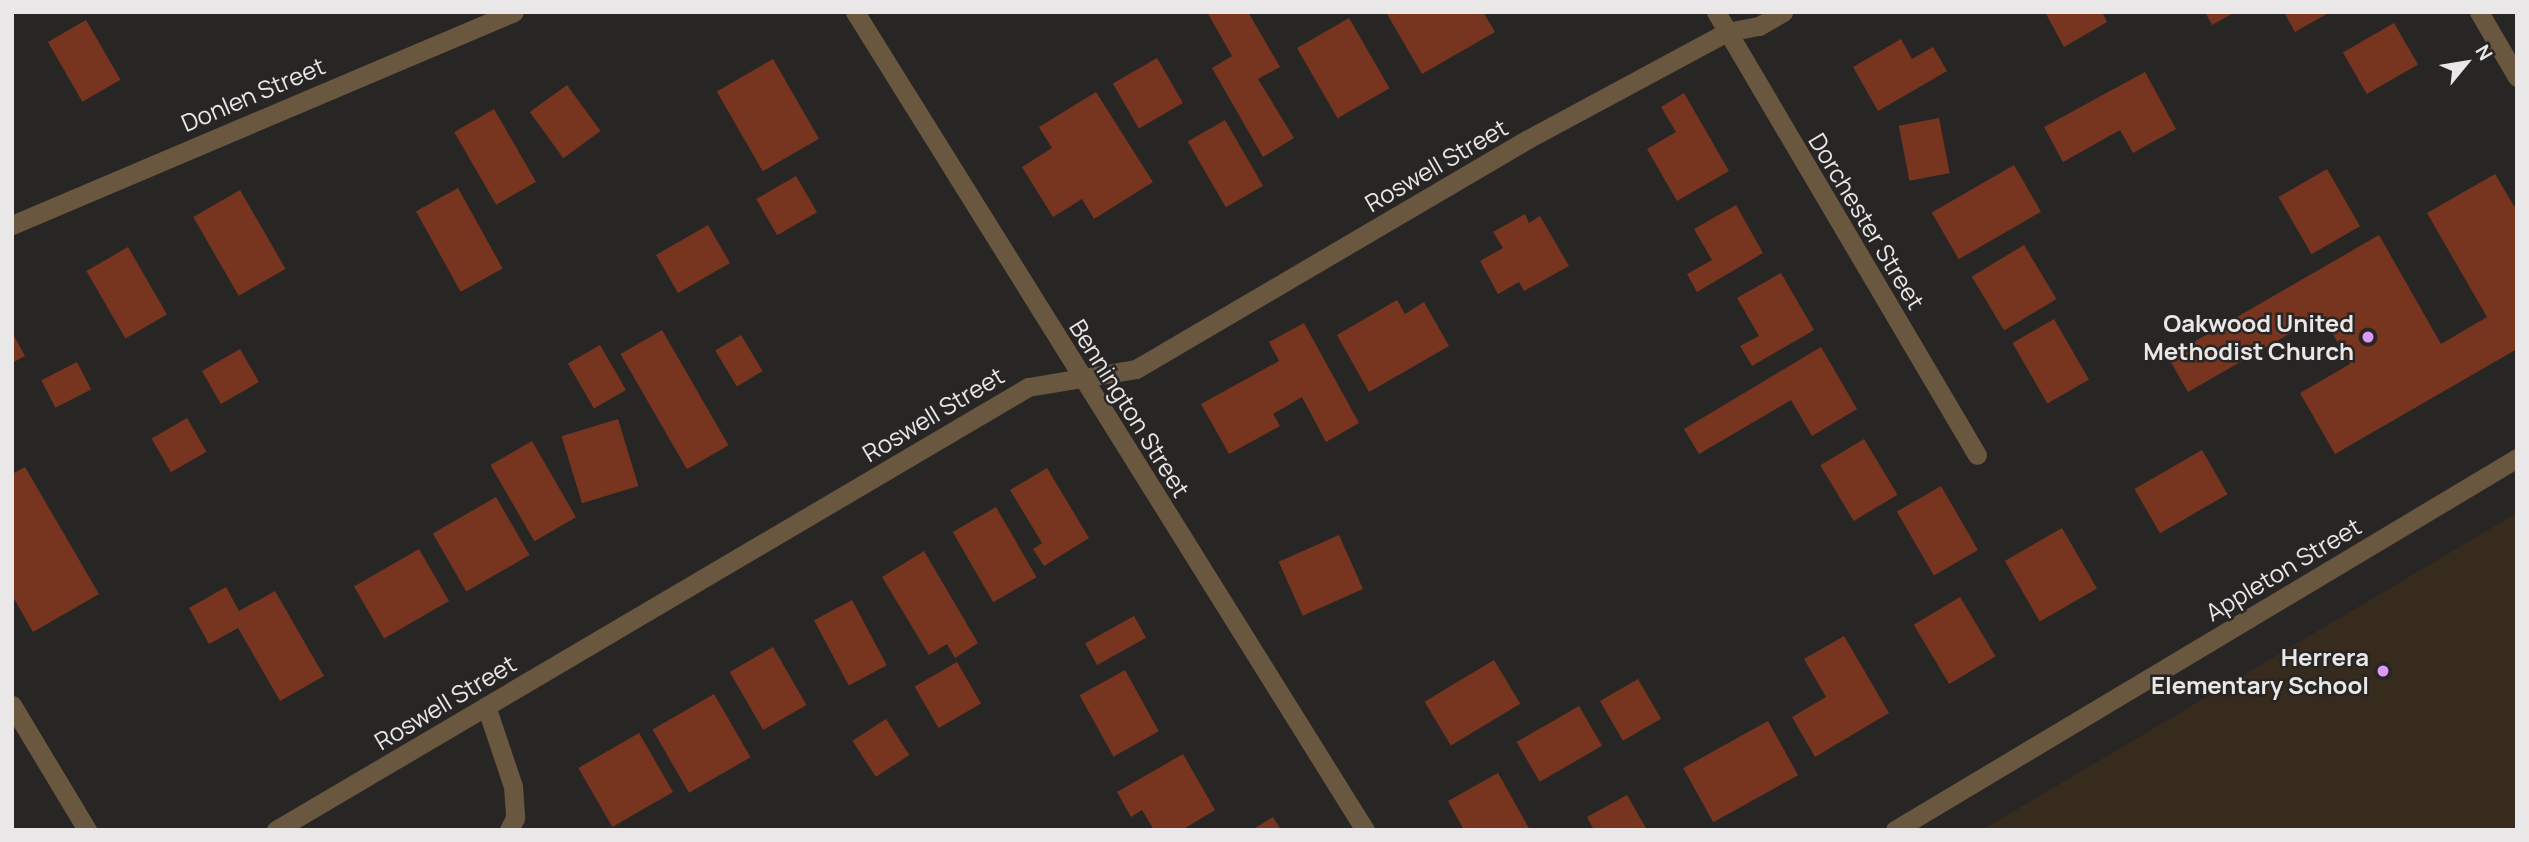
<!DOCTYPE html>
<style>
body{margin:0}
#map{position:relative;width:2529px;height:842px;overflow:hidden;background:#282625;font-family:Manrope,sans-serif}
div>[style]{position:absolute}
.education>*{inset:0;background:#372b1d}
.building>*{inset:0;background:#77341f;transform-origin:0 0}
.service>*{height:19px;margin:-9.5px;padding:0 9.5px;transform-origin:9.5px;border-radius:9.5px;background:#6a573f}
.minor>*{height:19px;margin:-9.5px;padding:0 9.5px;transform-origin:9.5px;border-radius:9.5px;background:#6a573f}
.dots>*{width:19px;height:19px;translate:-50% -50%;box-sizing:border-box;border:4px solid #282625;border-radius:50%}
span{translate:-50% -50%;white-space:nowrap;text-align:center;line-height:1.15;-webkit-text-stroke:5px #282625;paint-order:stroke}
.street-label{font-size:24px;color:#e9e7e7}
.poi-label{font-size:24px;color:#e9e7e7;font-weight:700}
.right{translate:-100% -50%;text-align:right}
.frame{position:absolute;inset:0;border:14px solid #e9e7e7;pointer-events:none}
.north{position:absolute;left:2431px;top:28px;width:70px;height:70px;-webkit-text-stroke:5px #282625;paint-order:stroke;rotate:60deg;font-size:19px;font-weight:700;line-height:28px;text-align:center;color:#e9e7e7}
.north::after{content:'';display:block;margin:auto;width:24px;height:32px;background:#e9e7e7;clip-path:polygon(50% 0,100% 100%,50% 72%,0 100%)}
</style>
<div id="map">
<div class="education">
<i style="clip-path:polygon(2517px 513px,2517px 830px,1982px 830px)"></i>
</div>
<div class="building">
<i style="clip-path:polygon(1207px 12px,1248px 12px,1280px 67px,1258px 79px,1294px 138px,1263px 157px,1212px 68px,1232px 56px)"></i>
<i style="clip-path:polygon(1483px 12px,1495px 32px,1422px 74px,1387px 14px)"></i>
<i style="clip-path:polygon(2045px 12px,2102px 12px,2107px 22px,2064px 47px)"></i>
<i style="clip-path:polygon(2205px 12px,2235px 12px,2212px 25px)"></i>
<i style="clip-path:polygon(2284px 12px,2330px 12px,2295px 32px)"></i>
<i style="left:1349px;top:18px;width:81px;height:60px;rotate:60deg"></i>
<i style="left:86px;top:20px;width:69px;height:44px;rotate:60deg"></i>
<i style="left:2394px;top:23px;width:48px;height:59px;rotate:60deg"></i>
<i style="clip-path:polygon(1901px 39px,1912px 59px,1933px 47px,1947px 71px,1878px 111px,1853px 67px)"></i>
<i style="left:1157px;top:58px;width:52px;height:51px;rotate:60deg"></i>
<i style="left:773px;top:59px;width:92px;height:65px;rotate:60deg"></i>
<i style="clip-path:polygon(2145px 72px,2176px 129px,2133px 153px,2120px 130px,2063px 162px,2044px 127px)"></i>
<i style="left:567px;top:85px;width:57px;height:46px;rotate:54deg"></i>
<i style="clip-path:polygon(1096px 92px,1153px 182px,1094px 219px,1082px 199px,1053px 217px,1022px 167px,1052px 148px,1039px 127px)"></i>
<i style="clip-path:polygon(1684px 93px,1729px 171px,1677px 201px,1647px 149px,1676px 132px,1661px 107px)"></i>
<i style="left:494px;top:109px;width:84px;height:46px;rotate:60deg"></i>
<i style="left:1939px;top:118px;width:56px;height:41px;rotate:79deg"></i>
<i style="left:1225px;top:120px;width:76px;height:43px;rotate:60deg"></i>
<i style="left:2014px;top:165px;width:54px;height:95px;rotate:60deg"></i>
<i style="left:2327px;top:169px;width:66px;height:56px;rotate:60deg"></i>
<i style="clip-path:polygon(2495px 174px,2517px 211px,2517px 349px,2335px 454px,2300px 393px,2350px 364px,2322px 315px,2188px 392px,2168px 357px,2379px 235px,2441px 344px,2487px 317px,2427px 213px)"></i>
<i style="left:796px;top:176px;width:42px;height:46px;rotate:60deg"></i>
<i style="left:458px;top:188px;width:92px;height:48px;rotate:61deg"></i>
<i style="left:240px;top:190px;width:91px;height:54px;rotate:60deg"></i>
<i style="clip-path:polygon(1736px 205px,1763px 253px,1697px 292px,1687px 274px,1712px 260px,1694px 229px)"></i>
<i style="clip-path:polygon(1525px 214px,1529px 223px,1540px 216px,1569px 266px,1524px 291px,1519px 282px,1498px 294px,1480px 261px,1503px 248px,1493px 232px)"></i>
<i style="left:708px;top:225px;width:44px;height:60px;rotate:60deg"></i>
<i style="left:2024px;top:245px;width:63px;height:61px;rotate:59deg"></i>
<i style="left:128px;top:247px;width:78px;height:48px;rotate:60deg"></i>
<i style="clip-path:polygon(1781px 273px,1814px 330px,1752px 366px,1740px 346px,1759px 336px,1737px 298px)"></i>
<i style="clip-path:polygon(1397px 300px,1405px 314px,1424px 302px,1449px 346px,1369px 392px,1337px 335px)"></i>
<i style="left:2054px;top:319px;width:70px;height:48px;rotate:60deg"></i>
<i style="clip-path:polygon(1304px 323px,1359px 423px,1326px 442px,1302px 397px,1273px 414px,1280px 426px,1229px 454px,1201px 404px,1279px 361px,1269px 342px)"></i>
<i style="left:662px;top:330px;width:133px;height:48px;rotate:60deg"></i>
<i style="clip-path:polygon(12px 332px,25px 356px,12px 363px)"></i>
<i style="left:741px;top:335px;width:42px;height:30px;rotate:59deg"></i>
<i style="left:600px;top:345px;width:52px;height:37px;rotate:60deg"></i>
<i style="clip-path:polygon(1821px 347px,1857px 409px,1812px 436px,1791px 400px,1699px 454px,1684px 429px)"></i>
<i style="left:240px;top:349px;width:38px;height:44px;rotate:60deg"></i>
<i style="left:77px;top:362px;width:31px;height:40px;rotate:63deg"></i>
<i style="left:187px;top:418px;width:39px;height:41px;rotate:60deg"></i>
<i style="left:618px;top:419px;width:70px;height:59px;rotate:73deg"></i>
<i style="left:1864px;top:439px;width:65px;height:51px;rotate:59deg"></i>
<i style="left:532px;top:441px;width:88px;height:48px;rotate:60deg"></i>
<i style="left:2202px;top:450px;width:51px;height:78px;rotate:60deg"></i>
<i style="clip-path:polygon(25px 467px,99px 594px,33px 632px,12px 595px,12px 474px)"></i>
<i style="clip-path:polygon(1047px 468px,1089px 538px,1044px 566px,1033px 549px,1042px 543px,1010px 490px)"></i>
<i style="left:1941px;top:486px;width:74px;height:51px;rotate:60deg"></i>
<i style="left:496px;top:497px;width:67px;height:73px;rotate:60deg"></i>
<i style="left:996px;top:507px;width:81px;height:50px;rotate:60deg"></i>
<i style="left:2062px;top:528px;width:70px;height:66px;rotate:60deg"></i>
<i style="left:1339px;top:535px;width:59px;height:66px;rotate:66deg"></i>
<i style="left:419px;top:549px;width:60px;height:75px;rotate:60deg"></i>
<i style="clip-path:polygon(924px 551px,978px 643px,955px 658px,947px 644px,929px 655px,882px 577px)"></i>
<i style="clip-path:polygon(226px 587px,239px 611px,275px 591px,324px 676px,280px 701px,238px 628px,209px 644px,189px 608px)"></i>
<i style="left:1960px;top:597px;width:69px;height:54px;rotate:59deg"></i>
<i style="left:852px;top:600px;width:74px;height:43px;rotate:62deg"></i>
<i style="left:1134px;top:616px;width:25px;height:56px;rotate:61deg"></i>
<i style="clip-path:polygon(1844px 636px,1889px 713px,1815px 757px,1792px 717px,1826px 697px,1804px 659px)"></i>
<i style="left:773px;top:647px;width:67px;height:50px;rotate:60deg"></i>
<i style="left:1494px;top:660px;width:51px;height:81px;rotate:59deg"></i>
<i style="left:957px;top:662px;width:48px;height:49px;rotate:60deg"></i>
<i style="left:1125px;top:670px;width:70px;height:52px;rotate:61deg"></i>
<i style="left:1638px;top:679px;width:46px;height:44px;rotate:60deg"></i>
<i style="left:714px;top:694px;width:73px;height:71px;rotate:60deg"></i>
<i style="left:1579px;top:706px;width:46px;height:72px;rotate:60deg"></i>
<i style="left:886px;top:719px;width:43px;height:40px;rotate:57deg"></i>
<i style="left:1768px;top:721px;width:62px;height:97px;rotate:61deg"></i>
<i style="left:639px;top:733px;width:68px;height:70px;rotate:60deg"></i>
<i style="clip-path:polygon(1183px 754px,1215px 810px,1182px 830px,1154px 830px,1142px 810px,1131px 817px,1117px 792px)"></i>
<i style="clip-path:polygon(1498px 773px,1530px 830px,1464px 830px,1448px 801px)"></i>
<i style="clip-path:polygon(1627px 795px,1647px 830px,1594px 830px,1587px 817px)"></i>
<i style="clip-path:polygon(1273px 817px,1281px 830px,1252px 830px)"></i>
</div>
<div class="service">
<i style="left:486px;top:706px;width:84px;rotate:71.4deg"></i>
<i style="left:513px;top:786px;width:32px;rotate:86deg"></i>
<i style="left:515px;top:818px;width:13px;rotate:117deg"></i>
</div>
<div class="minor">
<i style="left:855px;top:12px;width:964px;rotate:58.06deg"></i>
<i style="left:1716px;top:12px;width:514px;rotate:59.49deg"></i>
<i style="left:2479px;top:12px;width:75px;rotate:59.7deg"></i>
<i style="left:12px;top:225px;width:545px;rotate:-22.99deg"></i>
<i style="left:12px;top:705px;width:146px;rotate:59deg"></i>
<i style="left:276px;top:830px;width:873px;rotate:-30.5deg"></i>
<i style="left:1028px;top:387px;width:109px;rotate:-9.5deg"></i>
<i style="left:1136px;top:369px;width:454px;rotate:-30.4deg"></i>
<i style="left:1528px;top:139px;width:226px;rotate:-28.3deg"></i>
<i style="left:1727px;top:32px;width:33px;rotate:-11deg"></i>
<i style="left:1759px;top:26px;width:28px;rotate:-30deg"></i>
<i style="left:1895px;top:830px;width:725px;rotate:-30.88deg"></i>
</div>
<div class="dots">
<i style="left:2368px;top:337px;background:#da9af6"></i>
<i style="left:2383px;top:671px;background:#da9af6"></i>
</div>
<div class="street-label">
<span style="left:253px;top:94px;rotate:-23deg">Donlen Street</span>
<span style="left:1436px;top:165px;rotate:-30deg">Roswell Street</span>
<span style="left:1867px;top:221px;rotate:59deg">Dorchester Street</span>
<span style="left:1130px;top:408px;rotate:58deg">Bennington Street</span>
<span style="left:933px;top:414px;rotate:-31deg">Roswell Street</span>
<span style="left:2283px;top:569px;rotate:-31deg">Appleton Street</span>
<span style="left:445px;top:702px;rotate:-31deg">Roswell Street</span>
</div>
<div class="poi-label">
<span class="right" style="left:2354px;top:337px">Oakwood United<br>Methodist Church</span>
<span class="right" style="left:2369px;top:671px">Herrera<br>Elementary School</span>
</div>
<div class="frame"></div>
<div class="north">N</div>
</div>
